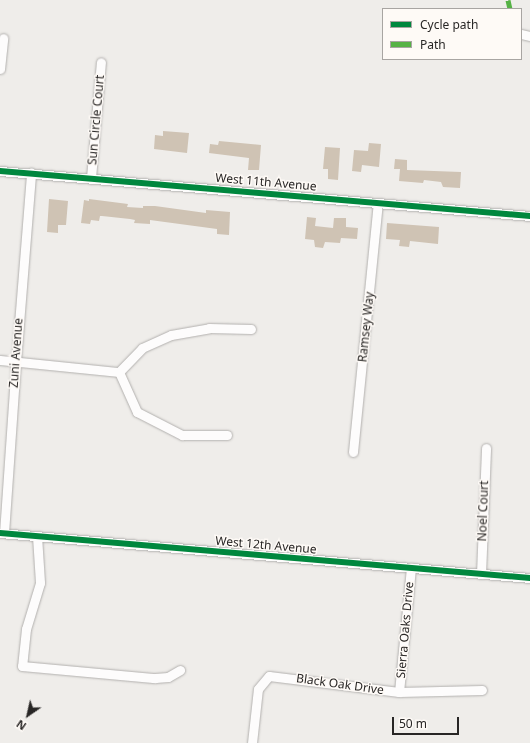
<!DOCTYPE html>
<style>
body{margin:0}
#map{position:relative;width:530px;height:743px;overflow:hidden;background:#efedea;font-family:"Noto Sans",sans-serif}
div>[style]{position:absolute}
.building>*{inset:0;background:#cfc3b4}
.roads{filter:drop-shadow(0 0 1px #b2b0ae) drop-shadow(0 0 1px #b2b0ae)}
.street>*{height:9px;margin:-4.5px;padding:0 4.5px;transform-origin:4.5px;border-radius:4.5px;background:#fdfcfc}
.quiet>*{height:5px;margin-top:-2.5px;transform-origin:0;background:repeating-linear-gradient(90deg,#56b245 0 10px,transparent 0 15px)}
.cycleway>*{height:6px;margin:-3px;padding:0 3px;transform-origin:3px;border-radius:3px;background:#00873e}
span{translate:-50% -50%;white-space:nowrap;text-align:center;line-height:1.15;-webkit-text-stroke:3px #fefaf6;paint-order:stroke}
.street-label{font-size:12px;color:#282625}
.legend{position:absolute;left:382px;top:8px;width:140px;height:52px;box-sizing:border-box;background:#fefaf6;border:1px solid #a8a5a2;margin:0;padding:5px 7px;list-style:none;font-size:12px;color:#282625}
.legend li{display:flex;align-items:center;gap:8px;height:20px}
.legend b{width:20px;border:1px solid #a8a5a2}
.north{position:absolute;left:8px;top:695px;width:40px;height:40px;-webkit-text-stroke:3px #fefaf6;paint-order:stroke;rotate:214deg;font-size:11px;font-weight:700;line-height:16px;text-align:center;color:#282625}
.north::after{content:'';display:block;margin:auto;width:14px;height:18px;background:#282625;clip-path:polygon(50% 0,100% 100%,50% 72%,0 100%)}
.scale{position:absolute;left:392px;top:717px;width:67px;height:18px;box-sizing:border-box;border:2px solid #282625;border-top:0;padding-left:5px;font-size:12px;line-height:14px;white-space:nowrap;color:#282625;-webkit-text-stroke:3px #fefaf6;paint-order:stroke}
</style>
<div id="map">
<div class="building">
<i style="clip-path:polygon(163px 131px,189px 133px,187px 153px,154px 149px,155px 135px,163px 136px)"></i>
<i style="clip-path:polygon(219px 141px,261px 145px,259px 170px,248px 170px,249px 158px,209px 153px,210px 144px,218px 145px)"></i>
<i style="clip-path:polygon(369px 143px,381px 144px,379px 167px,362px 165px,361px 172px,352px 171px,354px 150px,368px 151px)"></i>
<i style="clip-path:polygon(325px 147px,340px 148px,338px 180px,328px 179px,328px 169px,323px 169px)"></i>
<i style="clip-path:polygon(395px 159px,407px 160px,407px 170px,461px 172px,460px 188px,443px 187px,441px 182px,424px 180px,423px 183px,399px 181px,400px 169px,394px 169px)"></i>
<i style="clip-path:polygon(49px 199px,68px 201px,66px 225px,58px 225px,58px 233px,47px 232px)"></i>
<i style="clip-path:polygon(89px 199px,128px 204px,127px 207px,143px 208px,143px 206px,155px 206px,206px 213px,206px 210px,230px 212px,229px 235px,217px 234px,217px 229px,150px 220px,150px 224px,134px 223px,135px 220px,130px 219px,102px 216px,100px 216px,99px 221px,91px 220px,90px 224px,81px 223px,84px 200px,89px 201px)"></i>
<i style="clip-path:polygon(307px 217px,316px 218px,315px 226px,333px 228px,334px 218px,346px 218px,346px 227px,358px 228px,357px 239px,341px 238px,340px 243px,325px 242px,323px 248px,315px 247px,314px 240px,305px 239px)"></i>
<i style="clip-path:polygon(387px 223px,439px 227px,438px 244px,410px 241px,409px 247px,399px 246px,400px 240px,386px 239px)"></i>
</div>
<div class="roads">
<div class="street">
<i style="left:521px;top:34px;width:9px;rotate:13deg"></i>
<i style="left:0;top:69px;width:31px;rotate:-84deg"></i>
<i style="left:0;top:171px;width:532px;rotate:4.85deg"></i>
<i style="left:91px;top:178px;width:116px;rotate:-85.1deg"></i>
<i style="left:0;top:360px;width:120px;rotate:5.8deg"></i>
<i style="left:119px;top:372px;width:33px;rotate:-46deg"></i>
<i style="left:142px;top:348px;width:32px;rotate:-24deg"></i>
<i style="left:171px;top:335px;width:39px;rotate:-10deg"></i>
<i style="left:209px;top:328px;width:42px;rotate:1.4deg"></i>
<i style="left:119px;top:372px;width:44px;rotate:65.8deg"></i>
<i style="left:137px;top:412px;width:51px;rotate:27.1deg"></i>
<i style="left:182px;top:435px;width:45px"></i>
<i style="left:353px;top:452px;width:250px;rotate:-84.3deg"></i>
<i style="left:0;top:533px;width:532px;rotate:4.85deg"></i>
<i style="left:4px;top:533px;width:172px;rotate:-86deg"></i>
<i style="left:16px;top:361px;width:189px;rotate:-85.4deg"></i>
<i style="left:37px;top:536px;width:47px;rotate:86.3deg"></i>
<i style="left:40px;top:583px;width:48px;rotate:106.9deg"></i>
<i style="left:26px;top:629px;width:37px;rotate:96deg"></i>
<i style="left:22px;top:666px;width:134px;rotate:5.2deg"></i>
<i style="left:155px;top:678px;width:13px;rotate:-4deg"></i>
<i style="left:168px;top:677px;width:14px;rotate:-30deg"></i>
<i style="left:481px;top:574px;width:126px;rotate:-87.7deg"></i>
<i style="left:399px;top:692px;width:125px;rotate:-84.5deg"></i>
<i style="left:252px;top:743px;width:54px;rotate:-83.7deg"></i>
<i style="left:258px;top:689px;width:17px;rotate:-50deg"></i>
<i style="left:269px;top:676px;width:131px;rotate:7deg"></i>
<i style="left:399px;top:692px;width:83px;rotate:-1.4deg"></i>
</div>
</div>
<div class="quiet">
<i style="left:508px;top:0;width:9px;rotate:77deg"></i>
</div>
<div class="cycleway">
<i style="left:0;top:171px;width:532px;rotate:4.85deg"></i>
<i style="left:0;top:533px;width:532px;rotate:4.85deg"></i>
</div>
<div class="street-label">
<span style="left:96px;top:120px;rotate:-85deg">Sun Circle Court</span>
<span style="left:266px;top:182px;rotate:5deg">West 11th Avenue</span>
<span style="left:366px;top:327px;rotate:-84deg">Ramsey Way</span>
<span style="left:16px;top:353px;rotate:-86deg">Zuni Avenue</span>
<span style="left:483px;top:511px;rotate:-88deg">Noel Court</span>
<span style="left:266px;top:545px;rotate:5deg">West 12th Avenue</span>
<span style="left:405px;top:630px;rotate:-85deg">Sierra Oaks Drive</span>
<span style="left:340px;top:684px;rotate:8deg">Black Oak Drive</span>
</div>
<ul class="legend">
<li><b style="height:5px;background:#00873e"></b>Cycle path</li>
<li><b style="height:5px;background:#56b245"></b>Path</li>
</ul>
<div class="north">N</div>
<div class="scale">50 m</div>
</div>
